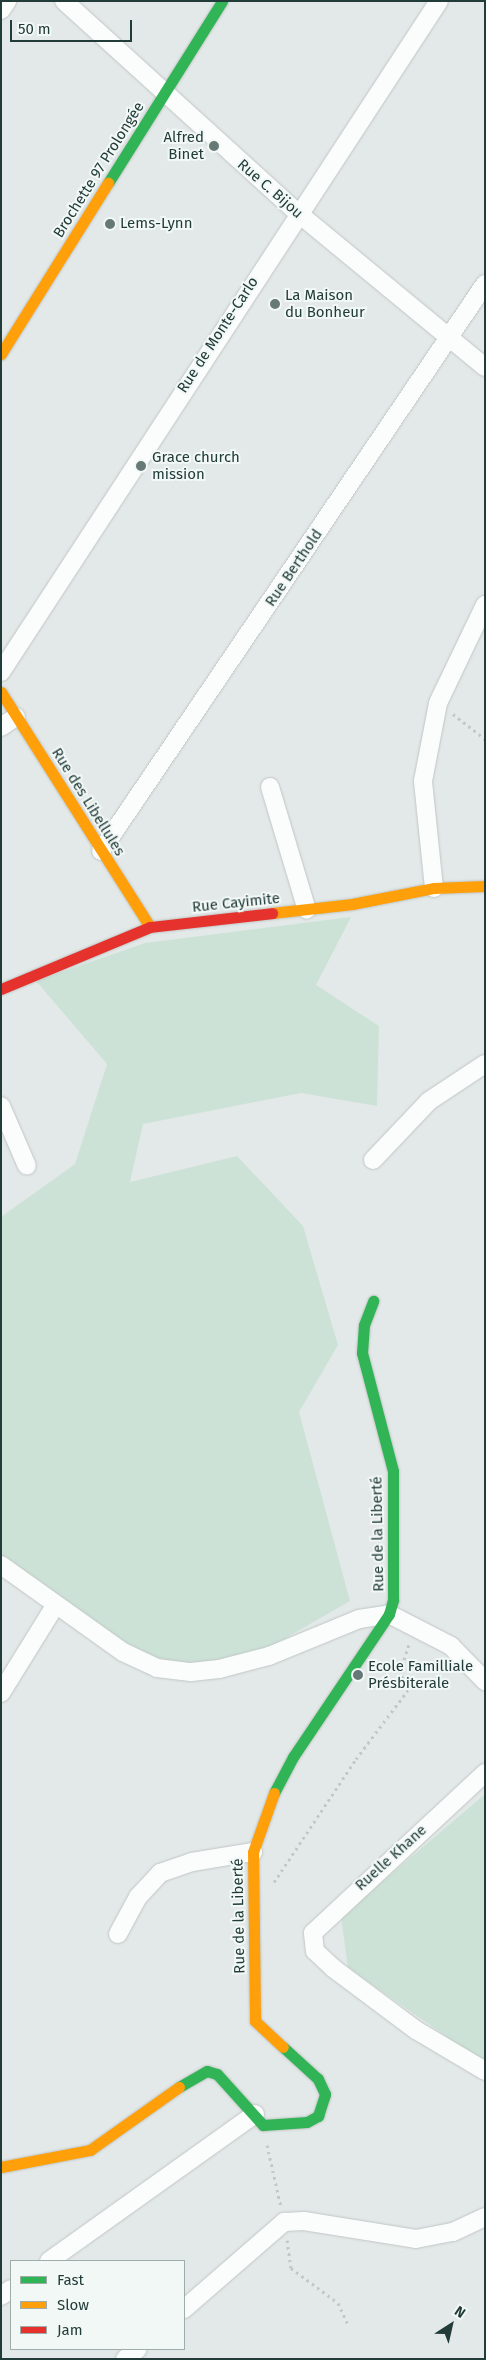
<!DOCTYPE html>
<meta charset="utf-8">
<style>
body{margin:0}
#map{position:relative;width:486px;height:2360px;overflow:hidden;background:#e3e9e8;font-family:"Fira Sans",sans-serif}
div>[style]{position:absolute}
.green>*{inset:0;background:#cce2d7}
.path>*{height:3px;margin-top:-1.5px;transform-origin:0;background:repeating-linear-gradient(90deg,#c0c9c8 0 2.5px,transparent 0 6.5px)}
.roads{filter:drop-shadow(0 0 1px #c0c6c5) drop-shadow(0 0 1px #c0c6c5)}
.street>*{height:18px;margin:-9px;padding:0 9px;transform-origin:9px;border-radius:9px;background:#fbfcfc}
.fast>*{height:11px;margin:-5.5px;padding:0 5.5px;transform-origin:5.5px;border-radius:5.5px;background:#30b455}
.slow>*{height:11px;margin:-5.5px;padding:0 5.5px;transform-origin:5.5px;border-radius:5.5px;background:#ff9f0a}
.jam>*{height:11px;margin:-5.5px;padding:0 5.5px;transform-origin:5.5px;border-radius:5.5px;background:#e5322d}
.dots>*{width:14px;height:14px;translate:-50% -50%;box-sizing:border-box;border:2px solid #f2f8f6;border-radius:50%}
span{translate:-50% -50%;white-space:nowrap;text-align:center;line-height:1.15;-webkit-text-stroke:4px #f2f8f6;paint-order:stroke}
.poi-label{font-size:15px;color:#223c39}
.right{translate:-100% -50%;text-align:right}
.left{translate:0 -50%;text-align:left}
.street-label{font-size:15px;color:#223c39}
.frame{position:absolute;inset:0;border:2px solid #223c39;pointer-events:none}
.legend{position:absolute;left:10px;top:2260px;width:175px;height:90px;box-sizing:border-box;background:#f2f8f6;border:1px solid #9fadaa;margin:0;padding:6px 9px;list-style:none;font-size:15px;color:#223c39}
.legend li{display:flex;align-items:center;gap:10px;height:25px}
.legend b{width:25px;border:1px solid #9fadaa}
.north{position:absolute;left:426px;top:2300px;width:50px;height:50px;-webkit-text-stroke:4px #f2f8f6;paint-order:stroke;rotate:35deg;font-size:14px;font-weight:700;line-height:20px;text-align:center;color:#223c39}
.north::after{content:'';display:block;margin:auto;width:18px;height:22px;background:#223c39;clip-path:polygon(50% 0,100% 100%,50% 72%,0 100%)}
.scale{position:absolute;left:10px;top:20px;width:122px;height:22px;box-sizing:border-box;border:2px solid #223c39;border-top:0;padding-left:6px;font-size:15px;line-height:18px;white-space:nowrap;color:#223c39;-webkit-text-stroke:4px #f2f8f6;paint-order:stroke}
</style>
<div id="map">
<div class="green">
<i style="clip-path:polygon(351px 917px,316px 985px,379px 1026px,377px 1106px,301px 1093px,143px 1124px,130px 1182px,237px 1156px,303px 1226px,338px 1345px,299px 1412px,350px 1601px,258px 1654px,148px 1675px,1px 1561px,1px 1217px,75px 1164px,107px 1064px,36px 981px,145px 943px)"></i>
<i style="clip-path:polygon(485px 1794px,485px 2063px,348px 1968px,341px 1917px)"></i>
</div>
<div class="path">
<i style="left:453px;top:714px;width:41px;rotate:38deg"></i>
<i style="left:274px;top:1882px;width:148px;rotate:-56.3deg"></i>
<i style="left:356px;top:1759px;width:86px;rotate:-53deg"></i>
<i style="left:408px;top:1690px;width:20px;rotate:-114deg"></i>
<i style="left:400px;top:1672px;width:32px;rotate:-72deg"></i>
<i style="left:267px;top:2145px;width:64px;rotate:77.3deg"></i>
<i style="left:287px;top:2240px;width:28px;rotate:82deg"></i>
<i style="left:291px;top:2268px;width:59px;rotate:36.7deg"></i>
<i style="left:338px;top:2303px;width:23px;rotate:65deg"></i>
</div>
<div class="roads">
<div class="street">
<i style="left:64px;top:1px;width:316px;rotate:42.2deg"></i>
<i style="left:298px;top:213px;width:242px;rotate:39.5deg"></i>
<i style="left:1px;top:10px;width:11px;rotate:-56deg"></i>
<i style="left:1px;top:672px;width:801px;rotate:-56.87deg"></i>
<i style="left:1px;top:727px;width:18px;rotate:-34deg"></i>
<i style="left:270px;top:787px;width:128px;rotate:73.3deg"></i>
<i style="left:101px;top:851px;width:685px;rotate:-55.89deg"></i>
<i style="left:434px;top:888px;width:108px;rotate:-95.9deg"></i>
<i style="left:423px;top:781px;width:79px;rotate:-79.1deg"></i>
<i style="left:438px;top:703px;width:109px;rotate:-64.4deg"></i>
<i style="left:1px;top:1106px;width:65px;rotate:66.6deg"></i>
<i style="left:373px;top:1160px;width:81px;rotate:-46.5deg"></i>
<i style="left:429px;top:1101px;width:67px;rotate:-33.5deg"></i>
<i style="left:1px;top:1565px;width:150px;rotate:35.5deg"></i>
<i style="left:123px;top:1652px;width:38px;rotate:25deg"></i>
<i style="left:157px;top:1668px;width:34px;rotate:7deg"></i>
<i style="left:191px;top:1672px;width:28px;rotate:-6deg"></i>
<i style="left:219px;top:1669px;width:52px;rotate:-14.6deg"></i>
<i style="left:269px;top:1656px;width:97px;rotate:-22.3deg"></i>
<i style="left:359px;top:1619px;width:30px;rotate:-9deg"></i>
<i style="left:389px;top:1614px;width:70px;rotate:27.3deg"></i>
<i style="left:451px;top:1646px;width:49px;rotate:45.8deg"></i>
<i style="left:1px;top:1693px;width:102px;rotate:-58.2deg"></i>
<i style="left:485px;top:1773px;width:235px;rotate:137.1deg"></i>
<i style="left:313px;top:1933px;width:18px;rotate:84deg"></i>
<i style="left:315px;top:1951px;width:25px;rotate:43deg"></i>
<i style="left:333px;top:1968px;width:104px;rotate:36.8deg"></i>
<i style="left:416px;top:2030px;width:80px;rotate:30.7deg"></i>
<i style="left:118px;top:1934px;width:42px;rotate:-61.6deg"></i>
<i style="left:138px;top:1897px;width:33px;rotate:-47deg"></i>
<i style="left:160px;top:1873px;width:34px;rotate:-19deg"></i>
<i style="left:192px;top:1862px;width:62px;rotate:-9.3deg"></i>
<i style="left:49px;top:2261px;width:253px;rotate:-35.5deg"></i>
<i style="left:1px;top:2296px;width:12px;rotate:-35deg"></i>
<i style="left:184px;top:2309px;width:133px;rotate:-41deg"></i>
<i style="left:284px;top:2222px;width:20px;rotate:-3deg"></i>
<i style="left:304px;top:2221px;width:113px;rotate:9.1deg"></i>
<i style="left:416px;top:2239px;width:38px;rotate:-11deg"></i>
<i style="left:453px;top:2232px;width:35px;rotate:-25deg"></i>
<i style="left:125px;top:2359px;width:16px;rotate:-38deg"></i>
</div>
<div class="fast">
<i style="left:108px;top:183px;width:215px;rotate:-57.9deg"></i>
<i style="left:274px;top:1793px;width:41px;rotate:-62.2deg"></i>
<i style="left:293px;top:1757px;width:172px;rotate:-56.1deg"></i>
<i style="left:389px;top:1614px;width:15px;rotate:-74deg"></i>
<i style="left:393px;top:1600px;width:129px;rotate:-90deg"></i>
<i style="left:393px;top:1471px;width:122px;rotate:-104.7deg"></i>
<i style="left:362px;top:1353px;width:28px;rotate:-86deg"></i>
<i style="left:364px;top:1325px;width:26px;rotate:-69deg"></i>
<i style="left:179px;top:2087px;width:32px;rotate:-30deg"></i>
<i style="left:207px;top:2071px;width:10px;rotate:17deg"></i>
<i style="left:217px;top:2074px;width:69px;rotate:48deg"></i>
<i style="left:263px;top:2125px;width:44px;rotate:-3.9deg"></i>
<i style="left:307px;top:2122px;width:13px;rotate:-29deg"></i>
<i style="left:318px;top:2116px;width:23px;rotate:-72deg"></i>
<i style="left:325px;top:2094px;width:17px;rotate:-115deg"></i>
<i style="left:318px;top:2079px;width:47px;rotate:-137.6deg"></i>
</div>
<div class="slow">
<i style="left:1px;top:354px;width:202px;rotate:-58deg"></i>
<i style="left:1px;top:692px;width:278px;rotate:57.6deg"></i>
<i style="left:272px;top:913px;width:81px;rotate:-6.4deg"></i>
<i style="left:352px;top:904px;width:84px;rotate:-11deg"></i>
<i style="left:434px;top:888px;width:51px;rotate:-2.2deg"></i>
<i style="left:274px;top:1793px;width:63px;rotate:109.6deg"></i>
<i style="left:253px;top:1852px;width:169px;rotate:89.3deg"></i>
<i style="left:255px;top:2021px;width:38px;rotate:43deg"></i>
<i style="left:1px;top:2167px;width:91px;rotate:-10.8deg"></i>
<i style="left:90px;top:2150px;width:109px;rotate:-35.3deg"></i>
</div>
<div class="jam">
<i style="left:1px;top:989px;width:161px;rotate:-22.6deg"></i>
<i style="left:150px;top:927px;width:123px;rotate:-6.5deg"></i>
</div>
</div>
<div class="dots">
<i style="left:214px;top:146px;background:#667976"></i>
<i style="left:110px;top:224px;background:#667976"></i>
<i style="left:275px;top:304px;background:#667976"></i>
<i style="left:141px;top:466px;background:#667976"></i>
<i style="left:358px;top:1675px;background:#667976"></i>
</div>
<div class="poi-label">
<span class="right" style="left:204px;top:146px">Alfred<br>Binet</span>
<span class="left" style="left:120px;top:224px">Lems-Lynn</span>
<span class="left" style="left:285px;top:304px">La Maison<br>du Bonheur</span>
<span class="left" style="left:152px;top:466px">Grace church<br>mission</span>
<span class="left" style="left:368px;top:1675px">Ecole Familliale<br>Présbiterale</span>
</div>
<div class="street-label">
<span style="left:99px;top:170px;rotate:-58deg">Brochette 97 Prolongée</span>
<span style="left:270px;top:189px;rotate:41deg">Rue C. Bijou</span>
<span style="left:218px;top:335px;rotate:-57deg">Rue de Monte-Carlo</span>
<span style="left:294px;top:568px;rotate:-56deg">Rue Berthold</span>
<span style="left:88px;top:802px;rotate:58deg">Rue des Libellules</span>
<span style="left:236px;top:903px;rotate:-6deg">Rue Cayimite</span>
<span style="left:378px;top:1534px;rotate:-91deg">Rue de la Liberté</span>
<span style="left:391px;top:1858px;rotate:-42deg">Ruelle Khane</span>
<span style="left:239px;top:1916px;rotate:-91deg">Rue de la Liberté</span>
</div>
<div class="frame"></div>
<ul class="legend">
<li><b style="height:6px;background:#30b455"></b>Fast</li>
<li><b style="height:6px;background:#ff9f0a"></b>Slow</li>
<li><b style="height:6px;background:#e5322d"></b>Jam</li>
</ul>
<div class="north">N</div>
<div class="scale">50 m</div>
</div>
